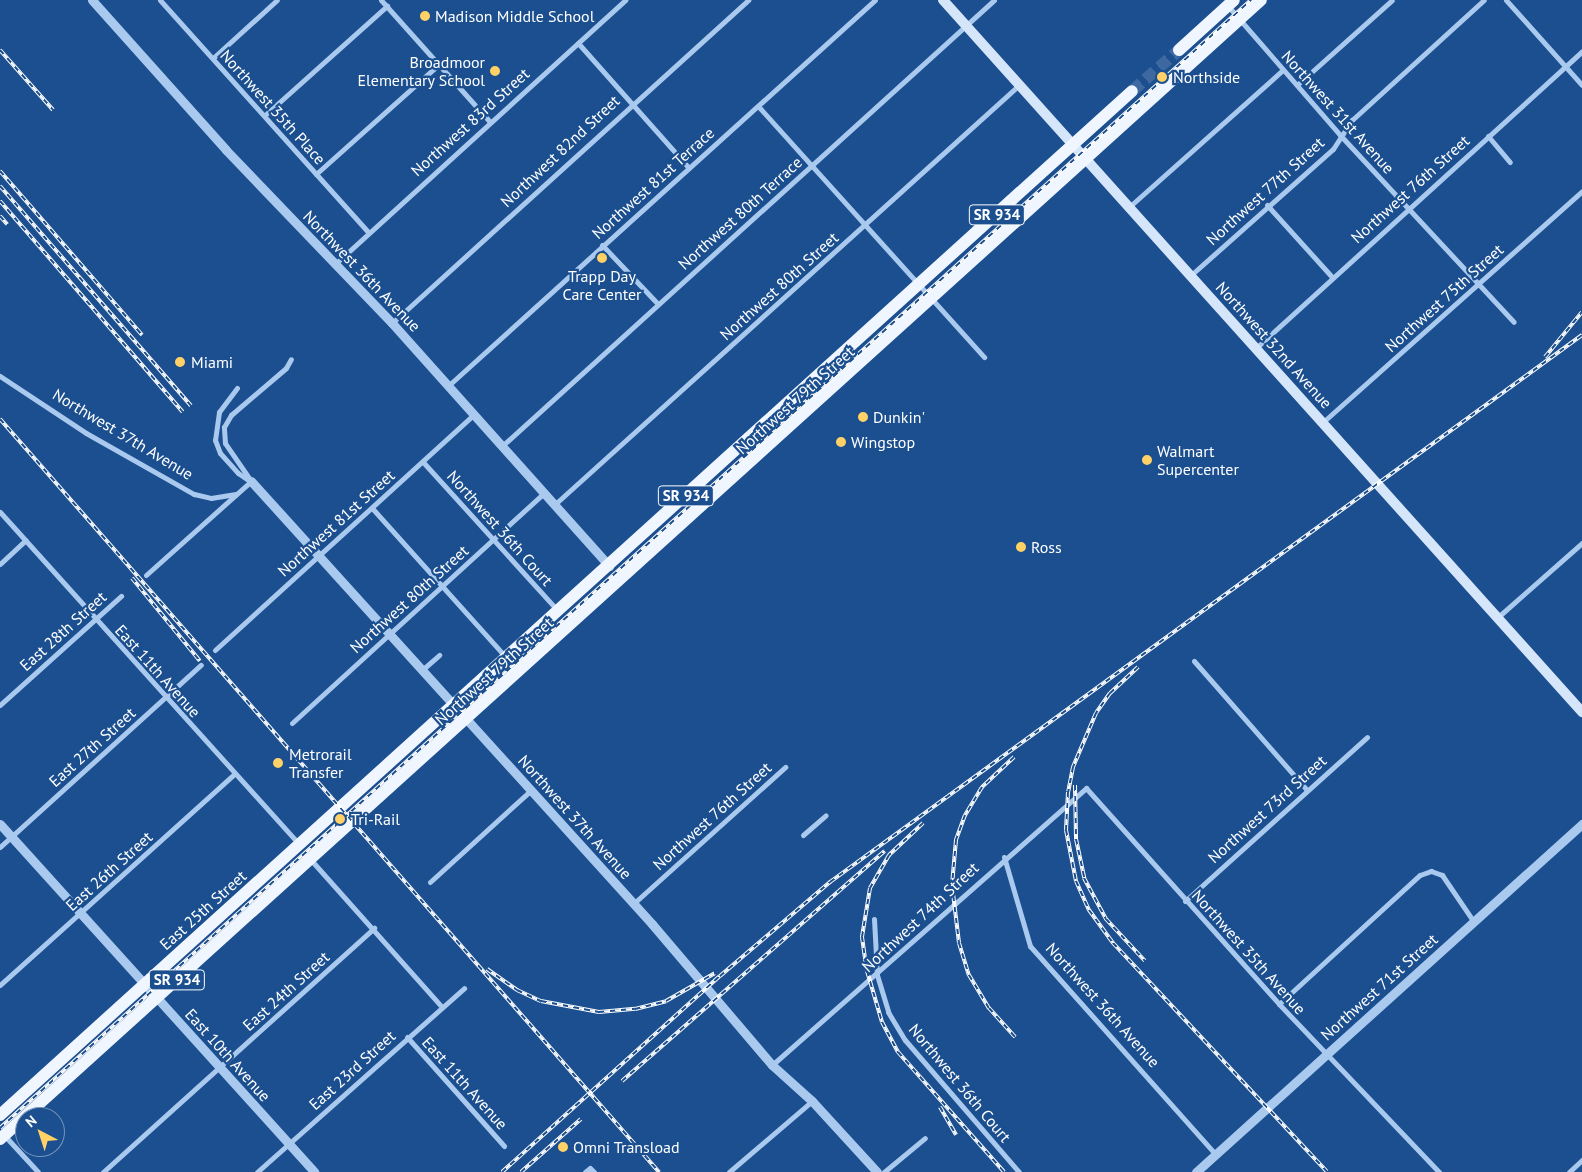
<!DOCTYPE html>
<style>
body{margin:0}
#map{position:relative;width:1582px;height:1172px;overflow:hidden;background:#1b4f8f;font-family:"PT Sans",sans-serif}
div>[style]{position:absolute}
.primary-tunnel>*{height:12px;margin-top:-6px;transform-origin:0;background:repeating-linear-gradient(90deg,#3d69a0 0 12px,transparent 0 18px)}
.minor>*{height:5px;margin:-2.5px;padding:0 2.5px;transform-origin:2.5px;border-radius:2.5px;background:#a9c9ee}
.tertiary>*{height:9px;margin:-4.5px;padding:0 4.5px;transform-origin:4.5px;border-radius:4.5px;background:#a9c9ee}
.secondary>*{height:10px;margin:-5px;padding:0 5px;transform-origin:5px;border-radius:5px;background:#d6e6fa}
.primary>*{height:12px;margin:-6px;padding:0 6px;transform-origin:6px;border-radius:6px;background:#f0f6ff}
.rail>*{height:4px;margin-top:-2px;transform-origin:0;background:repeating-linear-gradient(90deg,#1b4f8f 0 5.5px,#fff 0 11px);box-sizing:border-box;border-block:1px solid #fff}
.dots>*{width:14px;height:14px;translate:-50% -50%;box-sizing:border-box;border:2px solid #1b4f8f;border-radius:50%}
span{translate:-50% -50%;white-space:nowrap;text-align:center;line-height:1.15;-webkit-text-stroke:4.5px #1b4f8f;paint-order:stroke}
.shield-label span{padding:1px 4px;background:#1b4f8f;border:1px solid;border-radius:4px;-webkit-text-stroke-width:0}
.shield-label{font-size:15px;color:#fff;font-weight:700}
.poi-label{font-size:16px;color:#fff}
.left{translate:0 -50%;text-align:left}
.right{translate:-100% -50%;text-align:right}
.street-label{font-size:16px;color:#fff}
.north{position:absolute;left:15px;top:1107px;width:50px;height:50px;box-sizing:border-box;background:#1b4f8f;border:1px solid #7695bc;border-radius:50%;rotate:320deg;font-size:14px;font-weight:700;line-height:20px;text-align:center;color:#fff}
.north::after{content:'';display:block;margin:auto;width:18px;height:22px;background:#ffd166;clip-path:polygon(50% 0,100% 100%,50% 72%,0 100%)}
</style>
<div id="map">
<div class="primary-tunnel">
<i style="left:1132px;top:91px;width:62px;rotate:-41.1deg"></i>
</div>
<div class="minor">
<i style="left:160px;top:0;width:310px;rotate:48.1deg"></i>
<i style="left:381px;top:0;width:164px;rotate:48.2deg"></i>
<i style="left:1506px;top:0;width:114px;rotate:48.2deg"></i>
<i style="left:1228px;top:6px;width:171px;rotate:49deg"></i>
<i style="left:1340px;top:135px;width:255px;rotate:47.1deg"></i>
<i style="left:578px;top:43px;width:167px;rotate:48.4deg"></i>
<i style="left:213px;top:58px;width:86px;rotate:-42.2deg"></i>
<i style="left:1297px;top:85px;width:127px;rotate:-41.8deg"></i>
<i style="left:758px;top:106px;width:338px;rotate:48deg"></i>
<i style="left:265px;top:115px;width:164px;rotate:-41.8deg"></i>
<i style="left:1488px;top:136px;width:34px;rotate:50deg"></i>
<i style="left:316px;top:174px;width:165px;rotate:-41.8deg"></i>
<i style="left:1267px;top:205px;width:97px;rotate:47.9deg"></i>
<i style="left:1129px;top:207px;width:206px;rotate:-41.7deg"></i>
<i style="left:602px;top:245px;width:81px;rotate:46.5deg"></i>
<i style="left:334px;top:265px;width:394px;rotate:-42.3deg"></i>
<i style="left:1191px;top:275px;width:190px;rotate:-41.6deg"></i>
<i style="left:1333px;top:149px;width:35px;rotate:-57deg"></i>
<i style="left:1352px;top:120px;width:178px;rotate:-42.3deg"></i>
<i style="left:392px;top:323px;width:481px;rotate:-42.2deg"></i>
<i style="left:1256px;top:348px;width:441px;rotate:-42.3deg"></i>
<i style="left:0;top:376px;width:103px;rotate:33.5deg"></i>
<i style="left:86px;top:433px;width:124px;rotate:29.5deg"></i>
<i style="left:194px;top:494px;width:17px;rotate:13deg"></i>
<i style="left:211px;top:498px;width:25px;rotate:-9deg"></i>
<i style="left:449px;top:385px;width:574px;rotate:-42.11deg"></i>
<i style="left:237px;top:388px;width:30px;rotate:127deg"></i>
<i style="left:219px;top:412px;width:28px;rotate:98deg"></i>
<i style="left:215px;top:440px;width:14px;rotate:69deg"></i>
<i style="left:220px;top:453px;width:27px;rotate:48deg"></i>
<i style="left:238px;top:473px;width:14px;rotate:34deg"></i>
<i style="left:1323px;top:422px;width:347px;rotate:-41.7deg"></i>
<i style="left:502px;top:446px;width:664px;rotate:-42.19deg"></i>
<i style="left:423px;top:462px;width:201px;rotate:47.8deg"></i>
<i style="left:251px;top:481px;width:46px;rotate:-124.4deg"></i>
<i style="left:225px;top:443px;width:16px;rotate:-94deg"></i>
<i style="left:224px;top:427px;width:14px;rotate:-60deg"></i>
<i style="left:231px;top:415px;width:72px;rotate:-40.5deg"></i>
<i style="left:286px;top:368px;width:10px;rotate:-61deg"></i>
<i style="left:554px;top:505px;width:627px;rotate:-42.09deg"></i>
<i style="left:372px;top:508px;width:199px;rotate:48.1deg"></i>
<i style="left:0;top:512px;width:447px;rotate:48deg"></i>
<i style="left:0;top:564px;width:35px;rotate:-43deg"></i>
<i style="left:146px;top:575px;width:141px;rotate:-41.8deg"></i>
<i style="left:1498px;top:617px;width:112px;rotate:-41.4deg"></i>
<i style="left:215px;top:650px;width:350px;rotate:-42.3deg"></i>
<i style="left:1194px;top:661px;width:170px;rotate:48.8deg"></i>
<i style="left:422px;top:670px;width:23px;rotate:-41deg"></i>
<i style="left:0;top:705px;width:163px;rotate:-42deg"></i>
<i style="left:292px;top:723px;width:341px;rotate:-42.4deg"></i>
<i style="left:803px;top:835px;width:30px;rotate:-41deg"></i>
<i style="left:0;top:847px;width:271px;rotate:-42.2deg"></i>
<i style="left:1004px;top:857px;width:93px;rotate:73.7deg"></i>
<i style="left:1030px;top:946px;width:278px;rotate:48.3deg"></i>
<i style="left:311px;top:860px;width:197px;rotate:48.3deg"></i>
<i style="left:430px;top:882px;width:137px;rotate:-42.3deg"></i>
<i style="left:1185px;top:901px;width:245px;rotate:-42deg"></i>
<i style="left:633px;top:904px;width:205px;rotate:-42deg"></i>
<i style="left:874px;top:919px;width:56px;rotate:86.9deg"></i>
<i style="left:877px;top:975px;width:39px;rotate:73deg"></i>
<i style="left:888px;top:1012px;width:33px;rotate:59deg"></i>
<i style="left:905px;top:1040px;width:174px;rotate:49.2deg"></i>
<i style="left:0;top:985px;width:315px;rotate:-42deg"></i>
<i style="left:1279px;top:1004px;width:191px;rotate:-42.5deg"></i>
<i style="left:1420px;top:875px;width:12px;rotate:-20deg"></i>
<i style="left:1431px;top:871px;width:12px;rotate:20deg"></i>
<i style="left:1442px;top:875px;width:57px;rotate:55.8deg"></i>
<i style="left:407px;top:1037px;width:146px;rotate:48.3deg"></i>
<i style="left:772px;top:1065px;width:419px;rotate:-41.4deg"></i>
<i style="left:1086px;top:788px;width:290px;rotate:48.2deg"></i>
<i style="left:1279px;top:1004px;width:232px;rotate:46.4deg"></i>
<i style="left:4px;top:1135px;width:50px;rotate:47.4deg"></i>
<i style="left:103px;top:1172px;width:365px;rotate:-42deg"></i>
<i style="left:257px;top:1172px;width:277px;rotate:-41.6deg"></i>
<i style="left:585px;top:1172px;width:6px;rotate:-39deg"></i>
<i style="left:590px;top:1168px;width:6px;rotate:45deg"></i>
<i style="left:729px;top:1172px;width:109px;rotate:-40.5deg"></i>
<i style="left:884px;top:1172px;width:53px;rotate:-39.7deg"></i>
<i style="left:1569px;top:1172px;width:18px;rotate:-43deg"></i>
</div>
<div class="tertiary">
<i style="left:92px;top:0;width:201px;rotate:48.2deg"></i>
<i style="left:226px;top:150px;width:240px;rotate:46.2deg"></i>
<i style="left:392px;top:323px;width:326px;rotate:48.2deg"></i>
<i style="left:251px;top:481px;width:598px;rotate:47.85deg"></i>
<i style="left:652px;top:924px;width:185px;rotate:49.6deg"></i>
<i style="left:772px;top:1065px;width:54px;rotate:42deg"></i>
<i style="left:812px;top:1101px;width:96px;rotate:47.5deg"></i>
<i style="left:0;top:824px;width:469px;rotate:47.9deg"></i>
<i style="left:1196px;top:1172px;width:520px;rotate:-42.04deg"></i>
</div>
<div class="secondary">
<i style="left:943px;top:0;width:957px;rotate:48.09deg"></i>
</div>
<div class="primary">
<i style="left:1179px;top:50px;width:74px;rotate:-42.3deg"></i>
<i style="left:0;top:1115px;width:1526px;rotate:-42.13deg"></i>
<i style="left:0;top:1139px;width:1699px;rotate:-42.09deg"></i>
</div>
<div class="rail">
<i style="left:0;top:50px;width:80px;rotate:48.5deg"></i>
<i style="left:0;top:171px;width:217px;rotate:49.1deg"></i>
<i style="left:0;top:186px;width:291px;rotate:49deg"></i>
<i style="left:0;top:201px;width:279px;rotate:49.1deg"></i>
<i style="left:0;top:216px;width:11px;rotate:49deg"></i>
<i style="left:1545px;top:357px;width:58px;rotate:-50.6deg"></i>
<i style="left:0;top:419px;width:1001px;rotate:48.81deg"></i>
<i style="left:132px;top:578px;width:107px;rotate:50.7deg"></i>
<i style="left:1138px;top:667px;width:38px;rotate:137deg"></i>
<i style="left:1110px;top:693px;width:24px;rotate:125deg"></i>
<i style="left:1096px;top:713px;width:59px;rotate:113.1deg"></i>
<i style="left:1073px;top:767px;width:25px;rotate:101deg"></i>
<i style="left:1068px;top:792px;width:38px;rotate:93deg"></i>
<i style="left:1066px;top:830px;width:52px;rotate:78.9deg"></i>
<i style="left:1076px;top:881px;width:32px;rotate:66deg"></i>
<i style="left:1089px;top:910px;width:41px;rotate:54deg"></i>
<i style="left:1113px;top:943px;width:313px;rotate:46.9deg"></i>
<i style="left:1014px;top:757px;width:44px;rotate:136.8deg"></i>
<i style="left:982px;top:787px;width:33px;rotate:121deg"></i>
<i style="left:965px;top:815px;width:27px;rotate:110deg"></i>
<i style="left:956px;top:840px;width:45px;rotate:95.1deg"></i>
<i style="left:952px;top:885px;width:58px;rotate:83.1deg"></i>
<i style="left:959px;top:943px;width:34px;rotate:73deg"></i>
<i style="left:969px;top:975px;width:39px;rotate:59deg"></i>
<i style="left:989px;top:1008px;width:39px;rotate:48deg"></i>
<i style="left:1075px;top:785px;width:54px;rotate:88.9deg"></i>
<i style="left:1076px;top:839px;width:40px;rotate:78deg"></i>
<i style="left:1084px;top:878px;width:47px;rotate:61.8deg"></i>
<i style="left:1106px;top:919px;width:57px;rotate:47.1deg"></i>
<i style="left:923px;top:823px;width:47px;rotate:136.7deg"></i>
<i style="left:889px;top:855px;width:38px;rotate:120deg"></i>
<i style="left:870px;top:888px;width:50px;rotate:99.3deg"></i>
<i style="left:862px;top:937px;width:34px;rotate:82deg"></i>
<i style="left:867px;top:971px;width:53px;rotate:73.6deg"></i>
<i style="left:882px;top:1022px;width:34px;rotate:62deg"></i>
<i style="left:898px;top:1052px;width:160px;rotate:48.5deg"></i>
<i style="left:487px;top:969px;width:37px;rotate:35deg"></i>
<i style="left:517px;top:990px;width:26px;rotate:25deg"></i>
<i style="left:541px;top:1001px;width:59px;rotate:10.7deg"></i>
<i style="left:599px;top:1012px;width:36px;rotate:-5deg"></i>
<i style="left:635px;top:1009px;width:32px;rotate:-14deg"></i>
<i style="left:666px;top:1001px;width:56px;rotate:-29.7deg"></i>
<i style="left:622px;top:1081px;width:349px;rotate:-41.2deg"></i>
<i style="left:940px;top:1107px;width:32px;rotate:60deg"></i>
<i style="left:0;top:1128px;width:1684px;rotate:-42.04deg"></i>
<i style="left:502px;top:1172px;width:293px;rotate:-42deg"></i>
<i style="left:720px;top:976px;width:145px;rotate:-40.5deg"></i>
<i style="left:830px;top:882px;width:930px;rotate:-36.03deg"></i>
<i style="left:521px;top:1172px;width:80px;rotate:-41.5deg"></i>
</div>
<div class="dots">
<i style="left:425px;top:16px;background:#ffd166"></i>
<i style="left:495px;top:71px;background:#ffd166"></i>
<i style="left:1162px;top:77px;background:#ffd166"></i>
<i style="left:602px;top:258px;background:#ffd166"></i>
<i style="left:180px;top:362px;background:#ffd166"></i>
<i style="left:863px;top:417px;background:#ffd166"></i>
<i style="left:841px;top:442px;background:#ffd166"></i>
<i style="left:1147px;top:460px;background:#ffd166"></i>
<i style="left:1021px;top:547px;background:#ffd166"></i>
<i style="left:278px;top:763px;background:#ffd166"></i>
<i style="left:340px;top:819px;background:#ffd166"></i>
<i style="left:563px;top:1147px;background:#ffd166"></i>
</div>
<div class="shield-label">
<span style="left:997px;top:215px">SR 934</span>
<span style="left:686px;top:496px">SR 934</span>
<span style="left:177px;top:980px">SR 934</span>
</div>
<div class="poi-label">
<span class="left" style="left:435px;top:16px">Madison Middle School</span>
<span class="right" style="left:485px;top:71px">Broadmoor<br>Elementary School</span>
<span class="left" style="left:1173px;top:77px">Northside</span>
<span style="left:602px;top:285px">Trapp Day<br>Care Center</span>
<span class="left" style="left:191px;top:362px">Miami</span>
<span class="left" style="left:873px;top:417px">Dunkin'</span>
<span class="left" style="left:851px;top:442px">Wingstop</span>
<span class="left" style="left:1157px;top:460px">Walmart<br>Supercenter</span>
<span class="left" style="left:1031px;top:547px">Ross</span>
<span class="left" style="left:289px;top:763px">Metrorail<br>Transfer</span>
<span class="left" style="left:351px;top:819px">Tri-Rail</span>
<span class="left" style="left:573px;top:1147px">Omni Transload</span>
</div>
<div class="street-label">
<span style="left:273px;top:107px;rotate:48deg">Northwest 35th Place</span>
<span style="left:1338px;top:112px;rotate:48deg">Northwest 31st Avenue</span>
<span style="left:470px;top:122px;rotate:-42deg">Northwest 83rd Street</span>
<span style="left:560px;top:151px;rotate:-43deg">Northwest 82nd Street</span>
<span style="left:653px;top:183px;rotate:-42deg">Northwest 81st Terrace</span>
<span style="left:1410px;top:189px;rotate:-42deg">Northwest 76th Street</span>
<span style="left:1265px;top:191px;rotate:-42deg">Northwest 77th Street</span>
<span style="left:740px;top:213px;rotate:-42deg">Northwest 80th Terrace</span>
<span style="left:362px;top:271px;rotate:46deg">Northwest 36th Avenue</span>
<span style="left:779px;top:286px;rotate:-42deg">Northwest 80th Street</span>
<span style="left:1444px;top:298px;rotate:-42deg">Northwest 75th Street</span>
<span style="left:1274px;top:345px;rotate:48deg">Northwest 32nd Avenue</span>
<span style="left:795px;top:400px;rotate:-42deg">Northwest 79th Street</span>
<span style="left:123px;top:434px;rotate:31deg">Northwest 37th Avenue</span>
<span style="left:336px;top:523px;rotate:-42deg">Northwest 81st Street</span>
<span style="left:500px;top:528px;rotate:48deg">Northwest 36th Court</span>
<span style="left:409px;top:599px;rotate:-42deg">Northwest 80th Street</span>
<span style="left:63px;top:631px;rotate:-42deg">East 28th Street</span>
<span style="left:158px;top:671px;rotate:48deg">East 11th Avenue</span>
<span style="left:494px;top:671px;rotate:-42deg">Northwest 79th Street</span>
<span style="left:92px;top:747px;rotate:-42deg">East 27th Street</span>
<span style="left:1267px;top:809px;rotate:-42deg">Northwest 73rd Street</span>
<span style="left:712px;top:816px;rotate:-42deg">Northwest 76th Street</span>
<span style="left:575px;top:817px;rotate:48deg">Northwest 37th Avenue</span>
<span style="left:109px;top:871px;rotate:-42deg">East 26th Street</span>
<span style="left:203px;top:910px;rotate:-42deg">East 25th Street</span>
<span style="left:920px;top:917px;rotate:-43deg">Northwest 74th Street</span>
<span style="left:1249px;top:952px;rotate:48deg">Northwest 35th Avenue</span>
<span style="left:1379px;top:987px;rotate:-42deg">Northwest 71st Street</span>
<span style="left:286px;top:991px;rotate:-42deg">East 24th Street</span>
<span style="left:1103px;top:1005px;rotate:48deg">Northwest 36th Avenue</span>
<span style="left:228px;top:1055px;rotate:48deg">East 10th Avenue</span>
<span style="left:352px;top:1070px;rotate:-42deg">East 23rd Street</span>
<span style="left:465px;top:1083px;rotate:48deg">East 11th Avenue</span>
<span style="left:960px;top:1083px;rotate:50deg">Northwest 36th Court</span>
</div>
<div class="north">N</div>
</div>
